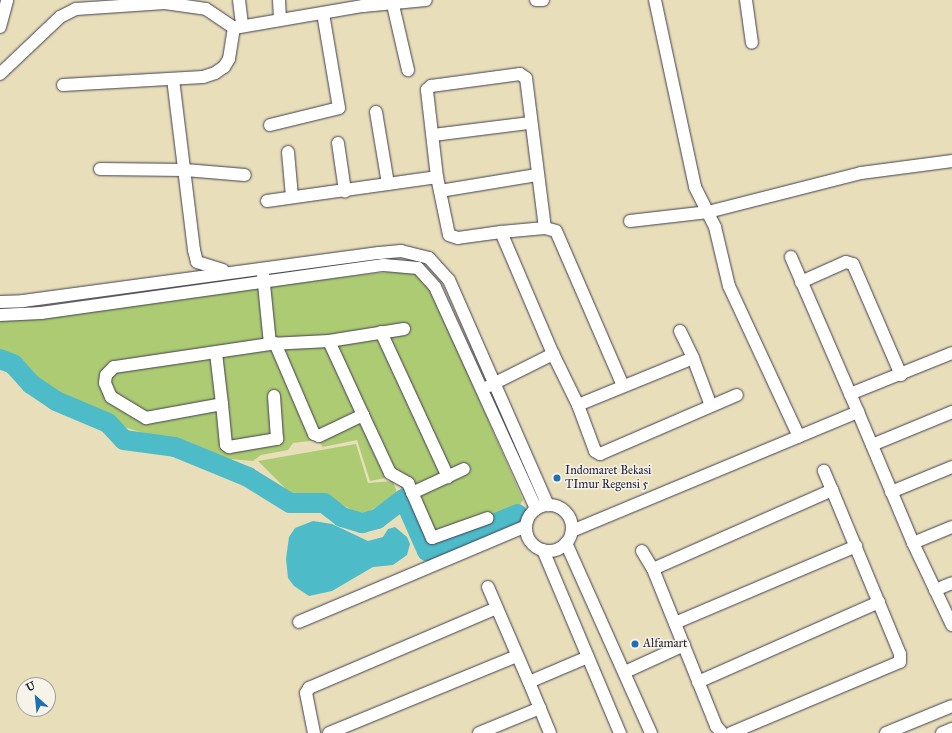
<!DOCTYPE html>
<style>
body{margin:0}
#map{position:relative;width:952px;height:733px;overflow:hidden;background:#e8deba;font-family:"IM FELL Great Primer",serif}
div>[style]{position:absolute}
.green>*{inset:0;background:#accb73}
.water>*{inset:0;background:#4ebbc9}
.river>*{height:20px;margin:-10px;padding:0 10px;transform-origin:10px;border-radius:10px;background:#4ebbc9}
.roads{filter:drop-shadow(0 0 1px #403e4e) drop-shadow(0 0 1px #403e4e)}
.minor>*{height:12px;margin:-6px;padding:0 6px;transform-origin:6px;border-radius:6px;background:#fff}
.minor>.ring{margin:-6px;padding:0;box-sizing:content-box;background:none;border:12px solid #fff;border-radius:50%}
.dots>*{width:11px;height:11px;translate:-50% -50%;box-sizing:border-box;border:2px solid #f7f3e8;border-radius:50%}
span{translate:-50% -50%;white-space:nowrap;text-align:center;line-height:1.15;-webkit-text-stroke:3px #f7f3e8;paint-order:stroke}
.poi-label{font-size:12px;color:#22223b}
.left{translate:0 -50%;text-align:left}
.north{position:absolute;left:16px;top:677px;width:40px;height:40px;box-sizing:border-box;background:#f7f3e8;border:1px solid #a29fa3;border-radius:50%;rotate:333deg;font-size:11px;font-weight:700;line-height:16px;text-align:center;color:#22223b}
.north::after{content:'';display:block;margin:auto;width:14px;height:18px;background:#1f6fb2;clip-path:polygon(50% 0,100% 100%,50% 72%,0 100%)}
</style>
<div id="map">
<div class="green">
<i style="clip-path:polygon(411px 269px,427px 280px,523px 500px,517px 509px,429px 543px,395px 476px,370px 481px,357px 440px,323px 447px,317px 440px,293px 443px,288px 450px,261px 455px,253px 461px,230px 459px,127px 428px,42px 386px,15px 360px,0 355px,0 318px)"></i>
<i style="clip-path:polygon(356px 444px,368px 483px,393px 481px,397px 493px,370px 511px,357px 513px,321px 493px,292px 495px,258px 461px)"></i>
</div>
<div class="water">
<i style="clip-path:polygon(313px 521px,332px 524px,368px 541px,383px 537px,388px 529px,395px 527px,407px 537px,410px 544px,407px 555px,393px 565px,373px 567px,332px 591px,309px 596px,294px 586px,288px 578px,286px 559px,289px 537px,295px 528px)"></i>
</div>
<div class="river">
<i style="left:0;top:359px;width:14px;rotate:21deg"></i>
<i style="left:13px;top:364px;width:27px;rotate:48deg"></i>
<i style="left:31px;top:384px;width:30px;rotate:34deg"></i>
<i style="left:56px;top:401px;width:56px;rotate:22.9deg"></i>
<i style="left:108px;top:423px;width:23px;rotate:47deg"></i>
<i style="left:124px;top:440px;width:51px;rotate:7.8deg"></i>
<i style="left:175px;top:447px;width:79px;rotate:22.3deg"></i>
<i style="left:248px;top:477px;width:49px;rotate:31.8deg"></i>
<i style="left:290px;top:503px;width:34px"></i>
<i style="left:324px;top:503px;width:23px;rotate:38deg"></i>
<i style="left:342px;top:517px;width:21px;rotate:17deg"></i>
<i style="left:362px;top:523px;width:16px;rotate:-15deg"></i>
<i style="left:377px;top:519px;width:34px;rotate:-37deg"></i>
<i style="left:404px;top:499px;width:57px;rotate:66.1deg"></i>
<i style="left:427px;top:551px;width:98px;rotate:-22.1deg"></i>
</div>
<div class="roads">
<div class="minor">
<i style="left:239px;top:0;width:26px;rotate:83deg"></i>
<i style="left:279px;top:0;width:18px;rotate:87deg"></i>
<i style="left:536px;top:0;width:7px"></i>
<i style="left:655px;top:0;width:191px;rotate:77.9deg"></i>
<i style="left:695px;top:187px;width:45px;rotate:63.4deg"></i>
<i style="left:715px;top:227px;width:61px;rotate:76.7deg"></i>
<i style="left:729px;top:286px;width:166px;rotate:65.1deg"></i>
<i style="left:746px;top:0;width:43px;rotate:82.1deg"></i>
<i style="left:393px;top:5px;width:67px;rotate:77deg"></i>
<i style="left:0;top:27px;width:28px;rotate:-75deg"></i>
<i style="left:0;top:74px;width:83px;rotate:-43.5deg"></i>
<i style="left:60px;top:17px;width:18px;rotate:-27deg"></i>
<i style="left:76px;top:9px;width:89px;rotate:-3.9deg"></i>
<i style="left:165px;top:3px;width:41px;rotate:8.3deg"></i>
<i style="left:206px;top:9px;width:34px;rotate:34deg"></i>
<i style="left:234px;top:28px;width:131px;rotate:-9.7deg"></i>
<i style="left:363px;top:6px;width:63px;rotate:-5.4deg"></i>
<i style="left:173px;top:79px;width:172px;rotate:83deg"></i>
<i style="left:194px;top:250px;width:12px;rotate:76deg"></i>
<i style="left:197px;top:262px;width:27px;rotate:17deg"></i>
<i style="left:63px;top:85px;width:140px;rotate:-3.3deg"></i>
<i style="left:203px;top:77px;width:13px;rotate:-18deg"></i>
<i style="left:215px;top:73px;width:11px;rotate:-34deg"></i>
<i style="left:224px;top:67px;width:9px;rotate:-58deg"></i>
<i style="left:229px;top:59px;width:31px;rotate:-81deg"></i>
<i style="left:376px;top:112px;width:73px;rotate:80.5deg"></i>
<i style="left:270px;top:125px;width:71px;rotate:-13.8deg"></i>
<i style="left:339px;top:108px;width:96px;rotate:-99.6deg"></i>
<i style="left:433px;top:135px;width:98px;rotate:-7.1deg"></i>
<i style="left:338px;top:143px;width:49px;rotate:81.7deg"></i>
<i style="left:288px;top:152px;width:45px;rotate:84.9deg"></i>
<i style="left:100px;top:169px;width:85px;rotate:0.7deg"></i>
<i style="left:185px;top:170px;width:60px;rotate:4.8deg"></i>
<i style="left:440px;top:191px;width:98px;rotate:-9.4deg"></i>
<i style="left:267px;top:201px;width:172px;rotate:-8deg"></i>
<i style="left:630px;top:221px;width:79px;rotate:-6.6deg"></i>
<i style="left:708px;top:212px;width:158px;rotate:-14.3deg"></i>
<i style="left:861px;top:173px;width:92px;rotate:-7.5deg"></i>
<i style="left:501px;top:232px;width:43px;rotate:172.1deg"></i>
<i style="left:458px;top:238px;width:9px;rotate:-162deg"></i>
<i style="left:449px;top:235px;width:59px;rotate:-101.7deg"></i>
<i style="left:437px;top:177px;width:88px;rotate:-96.6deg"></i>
<i style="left:427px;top:90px;width:6px;rotate:-45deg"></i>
<i style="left:431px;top:86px;width:90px;rotate:-7.7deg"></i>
<i style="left:520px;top:74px;width:7px;rotate:34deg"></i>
<i style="left:526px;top:78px;width:151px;rotate:82.8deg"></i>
<i style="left:263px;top:274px;width:70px;rotate:84.3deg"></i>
<i style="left:270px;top:344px;width:59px;rotate:-2.9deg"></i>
<i style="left:329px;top:341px;width:76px;rotate:-9.1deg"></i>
<i style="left:801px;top:282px;width:49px;rotate:-24deg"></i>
<i style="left:846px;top:262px;width:7px;rotate:16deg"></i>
<i style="left:853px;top:264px;width:121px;rotate:66.6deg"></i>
<i style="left:0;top:302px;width:23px;rotate:-2deg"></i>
<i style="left:23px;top:301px;width:359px;rotate:-7.7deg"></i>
<i style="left:379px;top:253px;width:22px;rotate:-5deg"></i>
<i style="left:401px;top:251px;width:29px;rotate:14deg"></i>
<i style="left:429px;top:258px;width:30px;rotate:48deg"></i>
<i style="left:449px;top:280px;width:246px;rotate:66.3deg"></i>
<i style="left:0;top:315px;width:41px;rotate:-2.8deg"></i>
<i style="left:41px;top:313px;width:346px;rotate:-8deg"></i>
<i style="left:384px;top:265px;width:34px;rotate:5deg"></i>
<i style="left:418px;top:268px;width:25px;rotate:48deg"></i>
<i style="left:435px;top:287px;width:244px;rotate:65.5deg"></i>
<i style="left:680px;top:331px;width:30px;rotate:64deg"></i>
<i style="left:381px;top:332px;width:160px;rotate:65.2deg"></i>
<i style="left:275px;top:343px;width:99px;rotate:66.8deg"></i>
<i style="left:314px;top:434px;width:5px;rotate:22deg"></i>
<i style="left:319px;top:436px;width:49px;rotate:-25.5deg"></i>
<i style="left:363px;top:415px;width:81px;rotate:-114.7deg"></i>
<i style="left:270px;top:344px;width:158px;rotate:171.6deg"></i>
<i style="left:114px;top:367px;width:11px;rotate:135deg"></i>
<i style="left:106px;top:375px;width:8px;rotate:97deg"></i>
<i style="left:105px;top:383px;width:15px;rotate:67deg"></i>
<i style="left:111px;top:397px;width:41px;rotate:31deg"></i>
<i style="left:146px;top:418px;width:77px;rotate:-10.4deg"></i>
<i style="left:222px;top:404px;width:41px;rotate:84.4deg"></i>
<i style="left:226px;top:445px;width:4px;rotate:34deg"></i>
<i style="left:229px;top:447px;width:49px;rotate:-9.5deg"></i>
<i style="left:277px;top:439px;width:43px;rotate:-94deg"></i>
<i style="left:216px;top:353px;width:51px;rotate:83.3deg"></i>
<i style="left:553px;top:354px;width:133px;rotate:-113.1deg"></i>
<i style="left:501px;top:232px;width:44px;rotate:-5.2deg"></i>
<i style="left:545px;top:228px;width:11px;rotate:15deg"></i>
<i style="left:556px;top:231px;width:169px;rotate:66.6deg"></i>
<i style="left:489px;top:386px;width:72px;rotate:-26.6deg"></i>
<i style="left:553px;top:354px;width:57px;rotate:63.9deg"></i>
<i style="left:578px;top:405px;width:49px;rotate:69.7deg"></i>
<i style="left:595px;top:451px;width:6px;rotate:31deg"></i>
<i style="left:600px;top:454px;width:149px;rotate:-23.3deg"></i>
<i style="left:850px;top:394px;width:110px;rotate:-21.9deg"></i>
<i style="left:578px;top:405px;width:124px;rotate:-22.2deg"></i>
<i style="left:693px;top:358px;width:51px;rotate:69.4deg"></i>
<i style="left:858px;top:412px;width:142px;rotate:67.2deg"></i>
<i style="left:913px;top:543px;width:91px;rotate:64.6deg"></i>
<i style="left:363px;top:415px;width:64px;rotate:65deg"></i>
<i style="left:390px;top:473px;width:21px;rotate:29deg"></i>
<i style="left:408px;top:483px;width:60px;rotate:66.4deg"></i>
<i style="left:432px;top:538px;width:59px;rotate:-19.7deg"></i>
<i style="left:872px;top:445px;width:87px;rotate:-22.4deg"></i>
<i style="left:891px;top:492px;width:66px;rotate:-22.3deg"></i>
<i style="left:412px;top:493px;width:57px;rotate:-24.8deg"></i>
<i class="ring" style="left:526px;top:505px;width:34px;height:34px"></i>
<i style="left:572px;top:531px;width:310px;rotate:-22.6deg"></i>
<i style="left:858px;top:412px;width:169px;rotate:-113.4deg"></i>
<i style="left:566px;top:543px;width:208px;rotate:65.9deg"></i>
<i style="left:913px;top:543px;width:42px;rotate:-22.3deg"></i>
<i style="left:543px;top:550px;width:199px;rotate:67.2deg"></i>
<i style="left:642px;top:551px;width:21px;rotate:59deg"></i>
<i style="left:653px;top:569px;width:169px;rotate:68.1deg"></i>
<i style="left:716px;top:726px;width:9px;rotate:49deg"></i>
<i style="left:653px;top:569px;width:196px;rotate:-23.8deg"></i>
<i style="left:832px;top:490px;width:21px;rotate:-113deg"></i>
<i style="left:488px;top:587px;width:103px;rotate:66.7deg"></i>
<i style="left:529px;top:682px;width:64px;rotate:-23deg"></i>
<i style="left:935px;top:590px;width:18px;rotate:-22deg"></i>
<i style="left:299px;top:622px;width:246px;rotate:-22.9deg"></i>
<i style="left:675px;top:623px;width:197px;rotate:-23deg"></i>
<i style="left:625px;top:672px;width:65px;rotate:-24.6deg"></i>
<i style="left:529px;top:682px;width:55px;rotate:67.6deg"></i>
<i style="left:698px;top:682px;width:198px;rotate:-23.8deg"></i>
<i style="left:314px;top:733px;width:41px;rotate:-101.3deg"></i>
<i style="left:306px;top:693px;width:6px;rotate:-59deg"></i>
<i style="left:309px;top:688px;width:204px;rotate:-23.1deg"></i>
<i style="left:329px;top:733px;width:203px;rotate:-22.3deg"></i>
<i style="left:479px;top:733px;width:66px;rotate:-22.3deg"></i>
<i style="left:731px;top:733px;width:183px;rotate:-22.8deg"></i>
<i style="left:900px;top:662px;width:8px;rotate:-90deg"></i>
<i style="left:900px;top:654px;width:178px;rotate:-112.5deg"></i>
<i style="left:886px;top:733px;width:71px;rotate:-22.2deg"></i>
<i style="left:942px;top:733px;width:11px;rotate:-22deg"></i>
</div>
</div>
<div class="dots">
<i style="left:557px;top:478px;background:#1f6fb2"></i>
<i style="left:635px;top:644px;background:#1f6fb2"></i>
</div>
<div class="poi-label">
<span class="left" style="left:565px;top:478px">Indomaret Bekasi<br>TImur Regensi 5</span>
<span class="left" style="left:643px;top:644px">Alfamart</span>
</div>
<div class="north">U</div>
</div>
